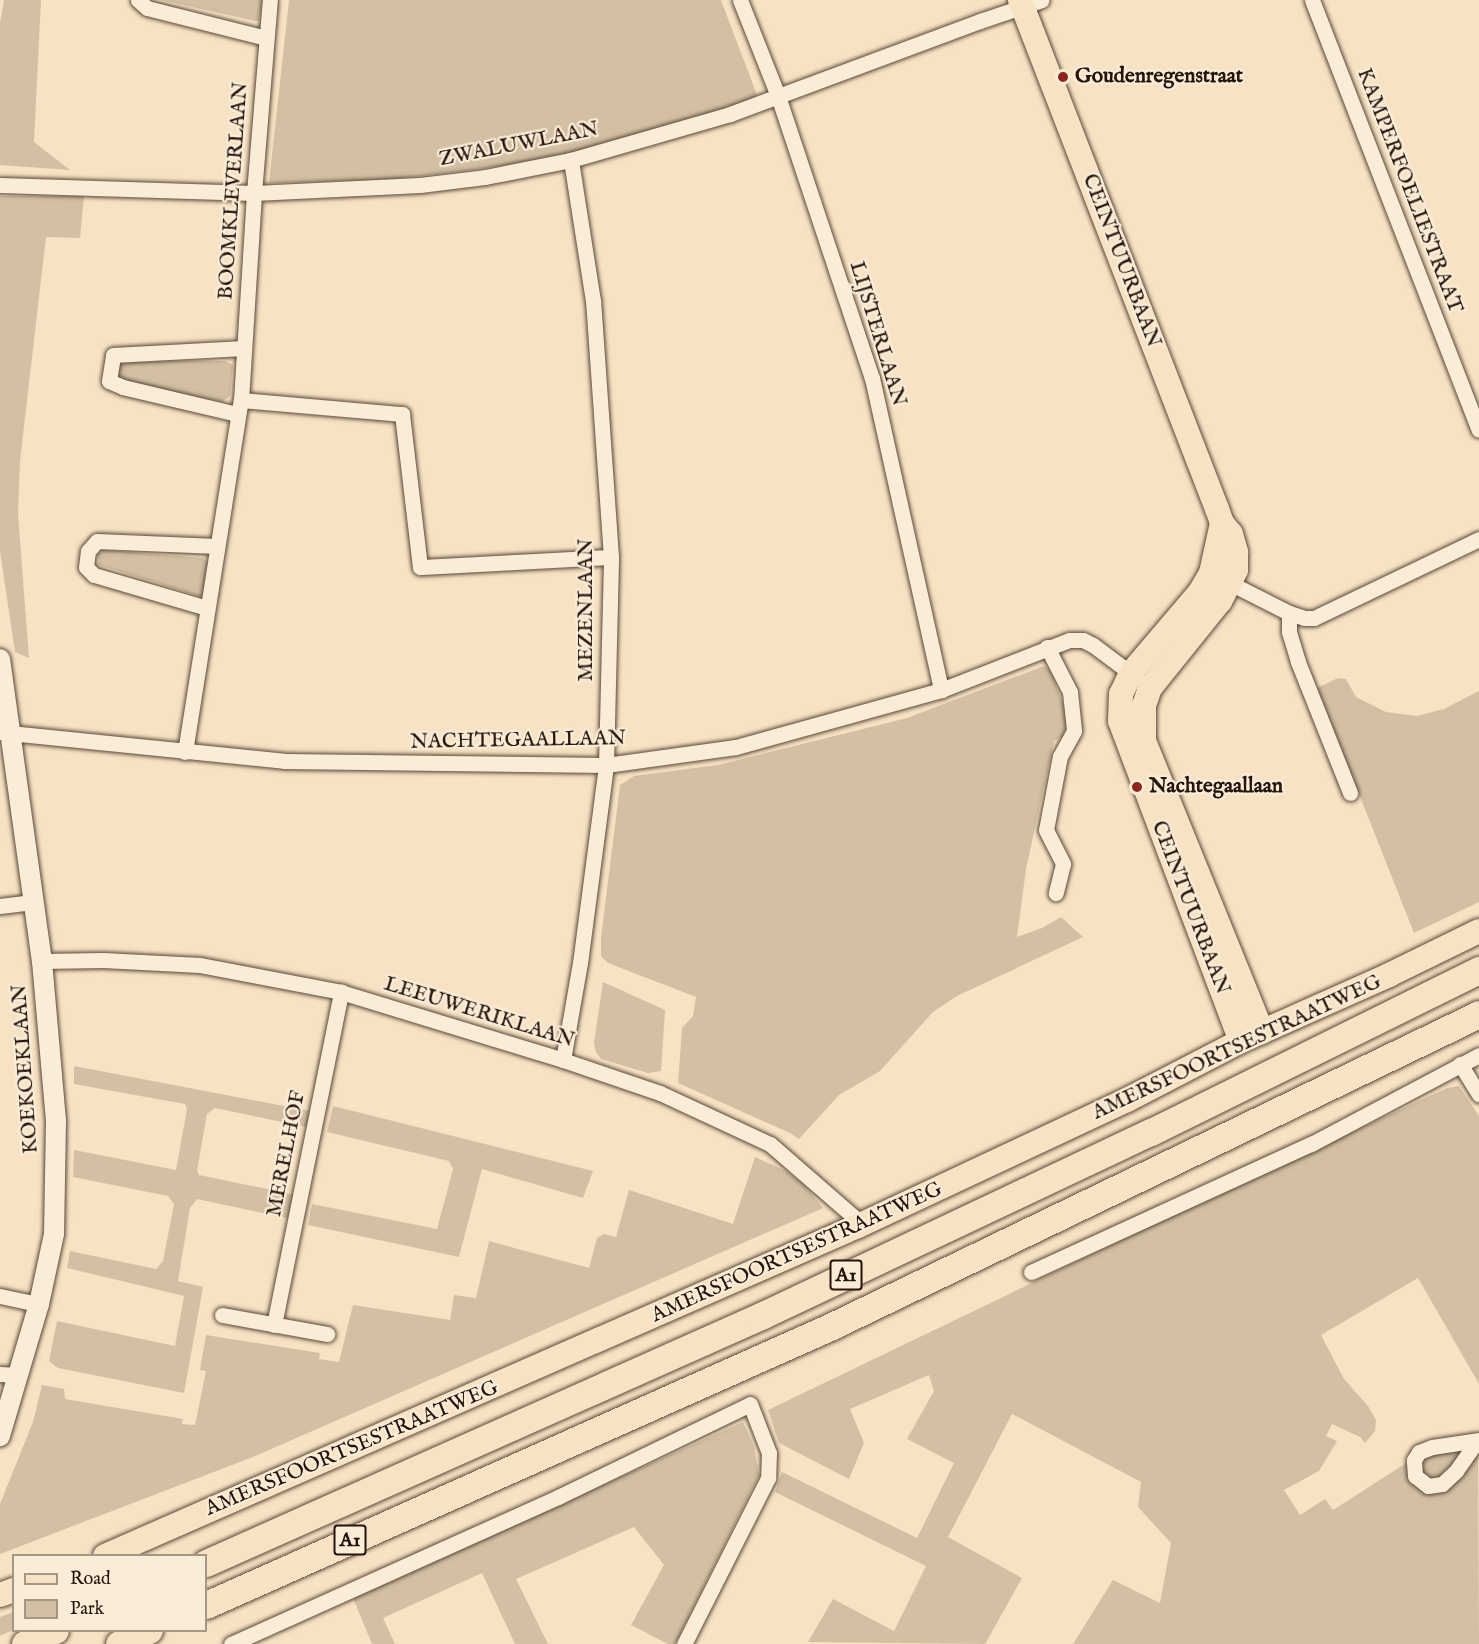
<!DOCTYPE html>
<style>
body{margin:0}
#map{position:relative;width:1479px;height:1644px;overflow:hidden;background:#f7e3c3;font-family:"IM FELL English",serif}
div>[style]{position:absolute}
.green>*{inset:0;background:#d3c0a4}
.roads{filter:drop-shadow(0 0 2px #5a4739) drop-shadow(0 0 2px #5a4739)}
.minor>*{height:15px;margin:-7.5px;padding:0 7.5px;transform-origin:7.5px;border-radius:7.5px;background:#faedd8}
.tertiary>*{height:20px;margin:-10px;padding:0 10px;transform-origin:10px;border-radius:10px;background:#faedd8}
.primary>*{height:24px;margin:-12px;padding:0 12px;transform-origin:12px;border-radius:12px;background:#f7e3c3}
.motorway>*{height:27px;margin:-13.5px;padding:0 13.5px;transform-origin:13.5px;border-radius:13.5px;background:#f7e3c3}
.dots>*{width:16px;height:16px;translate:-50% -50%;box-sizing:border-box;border:3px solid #faedd8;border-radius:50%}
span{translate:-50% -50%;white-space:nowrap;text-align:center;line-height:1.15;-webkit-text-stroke:4.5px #faedd8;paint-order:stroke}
.shield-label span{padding:2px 4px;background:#faedd8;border:2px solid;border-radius:4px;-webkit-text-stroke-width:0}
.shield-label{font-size:20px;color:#26130b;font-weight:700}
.poi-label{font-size:21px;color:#26130b;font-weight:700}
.left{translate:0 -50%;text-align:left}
.street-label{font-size:21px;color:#26130b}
.legend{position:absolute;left:12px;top:1554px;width:195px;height:78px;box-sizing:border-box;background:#faedd8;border:2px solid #a59686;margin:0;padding:8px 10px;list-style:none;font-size:18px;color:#26130b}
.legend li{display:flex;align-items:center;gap:12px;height:30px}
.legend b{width:30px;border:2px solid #a59686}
</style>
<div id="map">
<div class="green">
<i style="clip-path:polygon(4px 0,41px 0,34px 142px,70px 170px,0 165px,0 23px)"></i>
<i style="clip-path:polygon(161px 0,262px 0,259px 21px,255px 21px)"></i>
<i style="clip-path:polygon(289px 0,721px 0,757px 95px,751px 101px,580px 152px,527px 163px,394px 179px,269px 183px)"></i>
<i style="clip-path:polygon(0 196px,84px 196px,80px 238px,46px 237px,20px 461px,18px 514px,29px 658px,15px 652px,0 551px)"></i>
<i style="clip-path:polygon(131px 360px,225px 361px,233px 365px,230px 396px,222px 402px,121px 381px,114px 373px,115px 365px)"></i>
<i style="clip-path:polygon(104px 550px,203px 558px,209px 563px,203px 597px,99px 565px,98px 554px)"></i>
<i style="clip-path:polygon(1044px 666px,1050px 670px,1064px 706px,1067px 725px,1063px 736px,1054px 741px,1026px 869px,1017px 937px,1042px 928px,1061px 917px,1083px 937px,957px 996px,933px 1012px,880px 1071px,839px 1095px,799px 1139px,790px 1133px,678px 1083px,682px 1028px,693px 1016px,696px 997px,608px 963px,601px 956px,601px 937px,620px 785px,634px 776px,718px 765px,907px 718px)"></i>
<i style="clip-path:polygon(1338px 678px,1346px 679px,1356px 697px,1386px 712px,1417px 716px,1444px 709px,1479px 691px,1479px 902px,1414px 933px,1317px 688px)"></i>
<i style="clip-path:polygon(603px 982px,665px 1010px,661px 1071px,648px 1073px,601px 1059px,596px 1052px,594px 1043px)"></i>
<i style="clip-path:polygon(74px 1066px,315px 1112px,311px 1128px,215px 1108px,207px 1114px,197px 1171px,199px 1175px,297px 1195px,291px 1219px,197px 1199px,190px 1208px,178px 1281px,203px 1287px,184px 1393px,58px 1368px,49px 1361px,57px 1321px,175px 1346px,184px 1296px,67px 1268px,70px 1251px,156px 1269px,163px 1261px,174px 1204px,168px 1196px,73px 1177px,74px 1150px,176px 1170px,187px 1109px,185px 1104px,74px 1084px)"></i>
<i style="clip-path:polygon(1459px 1086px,1479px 1116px,1479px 1384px,1418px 1278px,1321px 1335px,1344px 1379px,1368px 1406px,1376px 1420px,1375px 1431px,1365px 1443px,1360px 1437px,1332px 1424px,1326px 1436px,1337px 1441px,1319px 1471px,1284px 1490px,1300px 1515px,1325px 1499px,1333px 1510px,1422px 1453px,1453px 1448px,1461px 1451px,1478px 1441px,1479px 1644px,1073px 1644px,1113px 1580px,1160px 1603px,1171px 1543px,1138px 1507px,1141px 1482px,1012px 1414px,948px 1537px,1022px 1578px,985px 1644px,808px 1642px,833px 1599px,894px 1631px,926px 1566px,775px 1492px,782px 1472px,917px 1538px,954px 1463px,907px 1439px,934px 1391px,929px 1375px,850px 1409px,864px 1443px,849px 1479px,779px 1443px,768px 1410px,1144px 1229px,1447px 1088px)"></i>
<i style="clip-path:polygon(333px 1106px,593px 1171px,583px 1198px,482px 1169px,459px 1257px,308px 1225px,312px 1204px,437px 1229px,453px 1169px,449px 1161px,327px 1132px)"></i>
<i style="clip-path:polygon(755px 1157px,786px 1171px,804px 1185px,823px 1208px,253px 1457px,0 1554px,0 1504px,33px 1422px,42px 1385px,64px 1389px,65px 1399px,183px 1419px,182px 1424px,195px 1425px,206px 1371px,200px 1370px,206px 1335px,320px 1353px,319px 1359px,339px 1362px,353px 1305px,450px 1320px,454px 1295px,476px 1298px,489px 1241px,589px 1268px,597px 1238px,604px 1234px,616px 1237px,629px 1190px,733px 1224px)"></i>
<i style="clip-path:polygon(743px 1422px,754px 1447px,759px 1475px,675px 1644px,668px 1644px,631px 1625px,664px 1565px,634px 1527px,516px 1579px,548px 1644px,515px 1644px,482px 1573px,383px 1618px,395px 1644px,372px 1644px,353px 1598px)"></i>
<i style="clip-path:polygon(13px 1612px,13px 1630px,0 1636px,0 1617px)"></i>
</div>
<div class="roads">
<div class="minor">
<i style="left:138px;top:0;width:12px;rotate:42deg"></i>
<i style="left:147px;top:8px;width:123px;rotate:14.1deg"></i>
<i style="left:740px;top:0;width:103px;rotate:68.4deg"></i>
<i style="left:778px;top:96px;width:297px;rotate:71.6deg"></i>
<i style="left:872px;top:378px;width:320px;rotate:77.5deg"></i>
<i style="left:1312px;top:0;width:461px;rotate:68.8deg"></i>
<i style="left:0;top:185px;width:254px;rotate:1.8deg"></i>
<i style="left:254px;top:193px;width:166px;rotate:-2.8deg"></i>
<i style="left:420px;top:185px;width:65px;rotate:-7deg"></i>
<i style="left:485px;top:177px;width:88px;rotate:-11.2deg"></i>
<i style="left:571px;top:160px;width:166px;rotate:-16.1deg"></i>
<i style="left:730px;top:114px;width:267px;rotate:-20.4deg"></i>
<i style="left:980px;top:21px;width:65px;rotate:-18.7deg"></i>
<i style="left:241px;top:400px;width:162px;rotate:5deg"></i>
<i style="left:402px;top:414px;width:154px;rotate:83.3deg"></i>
<i style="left:420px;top:567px;width:191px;rotate:-3deg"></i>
<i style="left:237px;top:414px;width:117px;rotate:-166.7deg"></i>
<i style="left:123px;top:387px;width:15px;rotate:-157deg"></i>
<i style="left:109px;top:381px;width:26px;rotate:-81deg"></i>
<i style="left:113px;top:355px;width:131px;rotate:-3.1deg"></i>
<i style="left:1224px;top:580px;width:73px;rotate:26.9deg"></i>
<i style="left:1289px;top:613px;width:16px;rotate:18deg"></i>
<i style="left:1304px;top:618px;width:10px"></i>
<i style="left:1314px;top:618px;width:183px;rotate:-25.6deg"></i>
<i style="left:207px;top:608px;width:118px;rotate:-163.7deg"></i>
<i style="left:94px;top:575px;width:11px;rotate:-135deg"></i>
<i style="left:86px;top:567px;width:16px;rotate:-83deg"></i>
<i style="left:88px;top:551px;width:13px;rotate:-48deg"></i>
<i style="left:97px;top:541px;width:120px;rotate:2.4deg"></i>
<i style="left:1289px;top:613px;width:19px;rotate:90deg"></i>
<i style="left:1289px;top:632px;width:31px;rotate:73deg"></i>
<i style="left:1298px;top:662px;width:141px;rotate:68.3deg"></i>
<i style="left:1047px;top:647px;width:51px;rotate:62.9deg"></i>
<i style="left:1070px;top:692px;width:39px;rotate:84deg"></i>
<i style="left:1074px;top:731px;width:29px;rotate:119deg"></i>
<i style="left:1060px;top:756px;width:75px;rotate:100.7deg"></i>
<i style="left:1046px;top:830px;width:38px;rotate:63deg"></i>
<i style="left:1063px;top:864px;width:30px;rotate:104deg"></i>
<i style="left:0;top:732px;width:285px;rotate:5.8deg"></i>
<i style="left:284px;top:761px;width:322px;rotate:0.7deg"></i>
<i style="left:606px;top:765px;width:131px;rotate:-7.9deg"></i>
<i style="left:736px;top:747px;width:213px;rotate:-15.5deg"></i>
<i style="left:941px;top:690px;width:137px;rotate:-21.3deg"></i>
<i style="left:1069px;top:640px;width:14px"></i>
<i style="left:1083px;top:640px;width:11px;rotate:27deg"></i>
<i style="left:1093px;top:645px;width:55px;rotate:36.9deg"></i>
<i style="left:185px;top:752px;width:356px;rotate:-81deg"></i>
<i style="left:241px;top:400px;width:207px;rotate:-86.4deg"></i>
<i style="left:254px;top:193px;width:194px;rotate:-85.3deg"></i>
<i style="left:0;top:906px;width:33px;rotate:-7deg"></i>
<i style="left:42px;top:961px;width:61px;rotate:-0.9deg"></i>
<i style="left:103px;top:960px;width:97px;rotate:3deg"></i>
<i style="left:200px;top:965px;width:144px;rotate:10.8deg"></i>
<i style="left:341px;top:992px;width:232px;rotate:17deg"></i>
<i style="left:563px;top:1060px;width:102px;rotate:18.8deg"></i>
<i style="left:660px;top:1093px;width:121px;rotate:24.9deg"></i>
<i style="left:770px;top:1144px;width:111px;rotate:41deg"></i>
<i style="left:854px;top:1217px;width:10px;rotate:66deg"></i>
<i style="left:563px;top:1060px;width:98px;rotate:-80.1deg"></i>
<i style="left:580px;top:963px;width:200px;rotate:-82.5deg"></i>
<i style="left:606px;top:765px;width:208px;rotate:-88.6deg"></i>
<i style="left:611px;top:557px;width:257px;rotate:-94deg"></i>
<i style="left:593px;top:301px;width:143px;rotate:-98.9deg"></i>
<i style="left:1460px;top:1064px;width:36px;rotate:58deg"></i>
<i style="left:1031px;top:1272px;width:308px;rotate:-24.6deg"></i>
<i style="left:1311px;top:1144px;width:190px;rotate:-27.9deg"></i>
<i style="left:0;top:1296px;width:40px;rotate:12deg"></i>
<i style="left:222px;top:1315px;width:107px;rotate:10.3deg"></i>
<i style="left:274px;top:1325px;width:340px;rotate:-78.6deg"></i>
<i style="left:0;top:1374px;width:19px;rotate:3deg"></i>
<i style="left:1477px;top:1441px;width:37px;rotate:125deg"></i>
<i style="left:1456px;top:1471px;width:19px;rotate:137deg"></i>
<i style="left:1442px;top:1484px;width:14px;rotate:172deg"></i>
<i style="left:1428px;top:1486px;width:16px;rotate:-142deg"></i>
<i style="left:1415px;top:1476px;width:16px;rotate:-94deg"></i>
<i style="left:1414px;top:1460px;width:9px;rotate:-58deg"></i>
<i style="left:1419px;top:1452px;width:14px;rotate:-21deg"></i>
<i style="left:1432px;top:1447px;width:48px;rotate:-8.5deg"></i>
<i style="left:231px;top:1644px;width:359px;rotate:-24.2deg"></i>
<i style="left:558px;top:1497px;width:213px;rotate:-25.8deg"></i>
<i style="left:750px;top:1404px;width:53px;rotate:68.8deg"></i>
<i style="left:769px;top:1453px;width:25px;rotate:92deg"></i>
<i style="left:768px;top:1478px;width:186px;rotate:116.8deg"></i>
</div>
<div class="tertiary">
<i style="left:0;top:659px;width:305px;rotate:82.1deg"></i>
<i style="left:42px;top:961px;width:161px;rotate:85deg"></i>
<i style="left:56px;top:1121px;width:113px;rotate:91deg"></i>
<i style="left:54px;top:1234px;width:72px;rotate:102.1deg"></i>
<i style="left:39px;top:1304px;width:138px;rotate:106.5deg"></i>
</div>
<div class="primary">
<i style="left:1020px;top:0;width:546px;rotate:68.84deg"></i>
<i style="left:1217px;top:509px;width:15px;rotate:70deg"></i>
<i style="left:1222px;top:523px;width:14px;rotate:51deg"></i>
<i style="left:1231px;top:534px;width:19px;rotate:74deg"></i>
<i style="left:1236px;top:552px;width:18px;rotate:90deg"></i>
<i style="left:1236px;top:570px;width:35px;rotate:117deg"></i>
<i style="left:1220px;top:601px;width:112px;rotate:128.8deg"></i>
<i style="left:1150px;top:688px;width:18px;rotate:109deg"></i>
<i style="left:1144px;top:705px;width:36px;rotate:90deg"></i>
<i style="left:1144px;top:741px;width:314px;rotate:67.9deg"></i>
<i style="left:1222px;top:523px;width:51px;rotate:102.4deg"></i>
<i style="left:1211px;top:573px;width:22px;rotate:120deg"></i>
<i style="left:1200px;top:592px;width:106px;rotate:130.4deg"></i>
<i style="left:1131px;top:673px;width:23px;rotate:115deg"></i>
<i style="left:1121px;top:694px;width:27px;rotate:92deg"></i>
<i style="left:1120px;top:721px;width:342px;rotate:69.3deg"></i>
<i style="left:105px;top:1556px;width:822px;rotate:-23.67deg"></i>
<i style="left:858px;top:1226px;width:297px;rotate:-25.1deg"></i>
<i style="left:1127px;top:1100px;width:128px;rotate:-27.4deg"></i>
<i style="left:1241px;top:1041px;width:162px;rotate:-24deg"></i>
<i style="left:1389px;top:975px;width:100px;rotate:-26.1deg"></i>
<i style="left:0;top:1595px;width:15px;rotate:-20deg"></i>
</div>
<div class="motorway">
<i style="left:206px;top:1563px;width:610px;rotate:-24deg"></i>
<i style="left:763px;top:1315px;width:429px;rotate:-25.3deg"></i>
<i style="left:1151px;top:1132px;width:366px;rotate:-26.3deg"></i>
<i style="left:206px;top:1605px;width:685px;rotate:-24.02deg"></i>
<i style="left:832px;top:1326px;width:718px;rotate:-25.74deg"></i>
<i style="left:25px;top:1644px;width:33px;rotate:-25deg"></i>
<i style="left:119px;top:1644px;width:33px;rotate:-25deg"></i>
</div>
</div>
<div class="dots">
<i style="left:1063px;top:77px;background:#8f2418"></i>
<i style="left:1137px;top:787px;background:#8f2418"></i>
</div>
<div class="shield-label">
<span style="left:846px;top:1275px">A1</span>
<span style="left:350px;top:1540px">A1</span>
</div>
<div class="poi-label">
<span class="left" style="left:1075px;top:77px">Goudenregenstraat</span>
<span class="left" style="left:1149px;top:787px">Nachtegaallaan</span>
</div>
<div class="street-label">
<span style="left:519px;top:145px;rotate:-11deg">ZWALUWLAAN</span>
<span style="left:234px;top:191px;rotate:-86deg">BOOMKLEVERLAAN</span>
<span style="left:1409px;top:191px;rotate:69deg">KAMPERFOELIESTRAAT</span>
<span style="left:1121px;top:261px;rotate:69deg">CEINTUURBAAN</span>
<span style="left:877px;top:334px;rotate:73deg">LIJSTERLAAN</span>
<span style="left:587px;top:610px;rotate:-90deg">MEZENLAAN</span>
<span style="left:518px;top:741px;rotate:-1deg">NACHTEGAALLAAN</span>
<span style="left:1190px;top:908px;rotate:69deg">CEINTUURBAAN</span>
<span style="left:479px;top:1013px;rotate:17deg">LEEUWERIKLAAN</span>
<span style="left:1237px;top:1048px;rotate:-25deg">AMERSFOORTSESTRAATWEG</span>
<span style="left:26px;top:1069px;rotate:-94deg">KOEKOEKLAAN</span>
<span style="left:287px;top:1154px;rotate:-79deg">MERELHOF</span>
<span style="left:797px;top:1253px;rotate:-24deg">AMERSFOORTSESTRAATWEG</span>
<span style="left:352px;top:1449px;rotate:-23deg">AMERSFOORTSESTRAATWEG</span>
</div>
<ul class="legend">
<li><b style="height:8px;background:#f7e3c3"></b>Road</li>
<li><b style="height:16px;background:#d3c0a4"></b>Park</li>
</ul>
</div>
